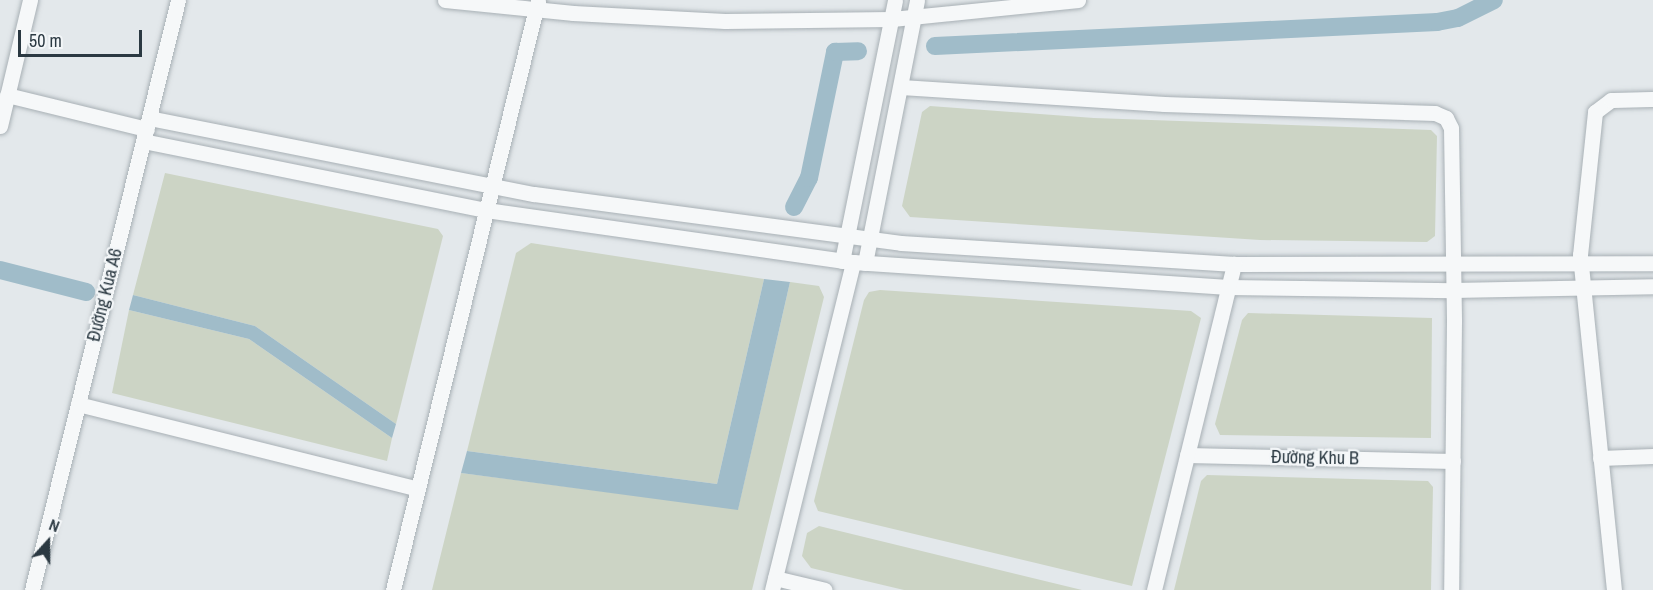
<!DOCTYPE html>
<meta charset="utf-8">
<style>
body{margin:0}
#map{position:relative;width:1653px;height:590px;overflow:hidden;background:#e3e8eb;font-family:"Archivo Narrow",sans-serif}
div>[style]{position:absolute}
.green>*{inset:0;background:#ccd4c5}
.water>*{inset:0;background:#a0bcc9}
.canal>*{height:18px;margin:-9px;padding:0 9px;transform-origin:9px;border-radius:9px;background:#a0bcc9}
.roads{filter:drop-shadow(0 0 2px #a8b0b5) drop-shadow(0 0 2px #a8b0b5)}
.minor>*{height:15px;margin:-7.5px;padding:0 7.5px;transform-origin:7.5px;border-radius:7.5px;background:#f6f8f9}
span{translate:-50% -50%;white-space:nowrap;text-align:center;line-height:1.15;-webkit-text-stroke:4.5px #f3f6f8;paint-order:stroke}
.street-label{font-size:18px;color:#2b3942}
.north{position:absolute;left:18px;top:512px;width:60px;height:60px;-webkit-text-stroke:4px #f3f6f8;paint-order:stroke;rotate:21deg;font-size:16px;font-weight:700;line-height:24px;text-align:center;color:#2b3942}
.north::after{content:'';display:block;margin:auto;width:21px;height:27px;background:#2b3942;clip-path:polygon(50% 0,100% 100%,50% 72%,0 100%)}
.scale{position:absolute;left:18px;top:30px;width:124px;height:27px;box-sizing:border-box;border:3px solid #2b3942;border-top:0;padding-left:8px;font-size:18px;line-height:21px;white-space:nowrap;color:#2b3942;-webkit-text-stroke:4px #f3f6f8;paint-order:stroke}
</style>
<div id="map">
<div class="green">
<i style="clip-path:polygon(930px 106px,1094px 118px,1431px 130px,1437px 136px,1435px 236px,1427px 242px,1260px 240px,910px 217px,902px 206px,922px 112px)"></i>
<i style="clip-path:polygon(165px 173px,438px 229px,443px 236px,396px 424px,255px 326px,133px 295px)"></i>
<i style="clip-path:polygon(531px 243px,764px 279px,717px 484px,467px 451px,516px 253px)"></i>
<i style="clip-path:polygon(790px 282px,819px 286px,824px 297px,752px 590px,432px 590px,461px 473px,738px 509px)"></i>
<i style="clip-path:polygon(880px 290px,1191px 311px,1201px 318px,1132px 586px,818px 511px,814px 501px,864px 300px,869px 292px)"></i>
<i style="clip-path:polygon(129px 310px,249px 339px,392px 438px,387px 461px,112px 393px)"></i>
<i style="clip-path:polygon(1248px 313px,1432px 318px,1431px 438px,1220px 435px,1215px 424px,1242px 320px)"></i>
<i style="clip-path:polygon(1207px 475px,1428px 481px,1433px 487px,1431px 590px,1174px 590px,1201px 481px)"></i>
<i style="clip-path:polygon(819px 526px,1082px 590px,904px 590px,811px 568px,802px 556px,807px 533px)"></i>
</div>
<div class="water">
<i style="clip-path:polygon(764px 279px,790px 282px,738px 510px,461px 473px,467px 451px,717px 484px)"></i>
<i style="clip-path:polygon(133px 295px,255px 326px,396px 424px,392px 438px,249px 339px,129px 310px)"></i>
</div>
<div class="canal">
<i style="left:935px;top:46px;width:503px;rotate:-2.74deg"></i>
<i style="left:1437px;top:22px;width:21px;rotate:-11deg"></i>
<i style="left:1458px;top:18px;width:40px;rotate:-26.6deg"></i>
<i style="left:794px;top:207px;width:33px;rotate:-63deg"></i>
<i style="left:809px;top:178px;width:129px;rotate:-78.3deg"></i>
<i style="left:835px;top:52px;width:23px;rotate:-2deg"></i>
<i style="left:0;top:270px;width:89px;rotate:14.3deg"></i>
</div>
<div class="roads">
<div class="minor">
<i style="left:445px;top:0;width:129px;rotate:5.8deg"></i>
<i style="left:573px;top:13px;width:152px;rotate:3deg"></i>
<i style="left:725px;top:21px;width:167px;rotate:-0.7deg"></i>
<i style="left:892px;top:19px;width:187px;rotate:-5.8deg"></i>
<i style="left:901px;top:87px;width:264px;rotate:3.7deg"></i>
<i style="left:1164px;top:104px;width:271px;rotate:1.9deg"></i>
<i style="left:1435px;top:113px;width:12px;rotate:24deg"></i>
<i style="left:1446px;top:118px;width:11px;rotate:63deg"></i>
<i style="left:1451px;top:128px;width:193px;rotate:89.1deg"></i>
<i style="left:1454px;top:321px;width:269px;rotate:90.6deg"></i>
<i style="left:7px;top:95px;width:144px;rotate:13.7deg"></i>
<i style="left:149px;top:118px;width:392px;rotate:11.2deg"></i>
<i style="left:534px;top:194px;width:370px;rotate:7.6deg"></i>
<i style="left:901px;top:243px;width:334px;rotate:3.6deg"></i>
<i style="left:1234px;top:264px;width:419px;rotate:-0.1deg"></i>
<i style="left:0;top:126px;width:130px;rotate:-76.6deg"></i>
<i style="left:143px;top:141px;width:350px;rotate:11.4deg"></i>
<i style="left:486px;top:210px;width:371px;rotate:8.1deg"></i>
<i style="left:853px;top:262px;width:376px;rotate:3.8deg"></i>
<i style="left:1228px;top:287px;width:224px;rotate:0.8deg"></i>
<i style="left:1452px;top:290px;width:201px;rotate:-1.1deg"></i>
<i style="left:842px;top:261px;width:266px;rotate:-78.5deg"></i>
<i style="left:865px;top:263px;width:268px;rotate:-78.8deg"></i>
<i style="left:78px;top:404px;width:350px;rotate:14deg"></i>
<i style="left:1187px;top:455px;width:266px;rotate:1.3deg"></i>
<i style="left:1600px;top:458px;width:53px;rotate:-2.2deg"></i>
<i style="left:775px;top:578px;width:51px;rotate:13.5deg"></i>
<i style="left:32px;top:590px;width:608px;rotate:-76.1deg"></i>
<i style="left:393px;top:590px;width:608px;rotate:-76.19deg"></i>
<i style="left:772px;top:590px;width:338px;rotate:-76.1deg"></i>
<i style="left:1154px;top:590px;width:336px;rotate:-76.2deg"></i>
<i style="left:1614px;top:590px;width:337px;rotate:-95.8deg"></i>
<i style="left:1580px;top:255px;width:144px;rotate:-84deg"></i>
<i style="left:1595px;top:112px;width:20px;rotate:-37deg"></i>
<i style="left:1611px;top:100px;width:42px;rotate:-1.4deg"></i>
</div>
</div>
<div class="street-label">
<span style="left:105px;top:295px;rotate:-76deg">Đường Kua A6</span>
<span style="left:1315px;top:458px;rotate:1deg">Đường Khu B</span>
</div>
<div class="north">N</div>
<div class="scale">50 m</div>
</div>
